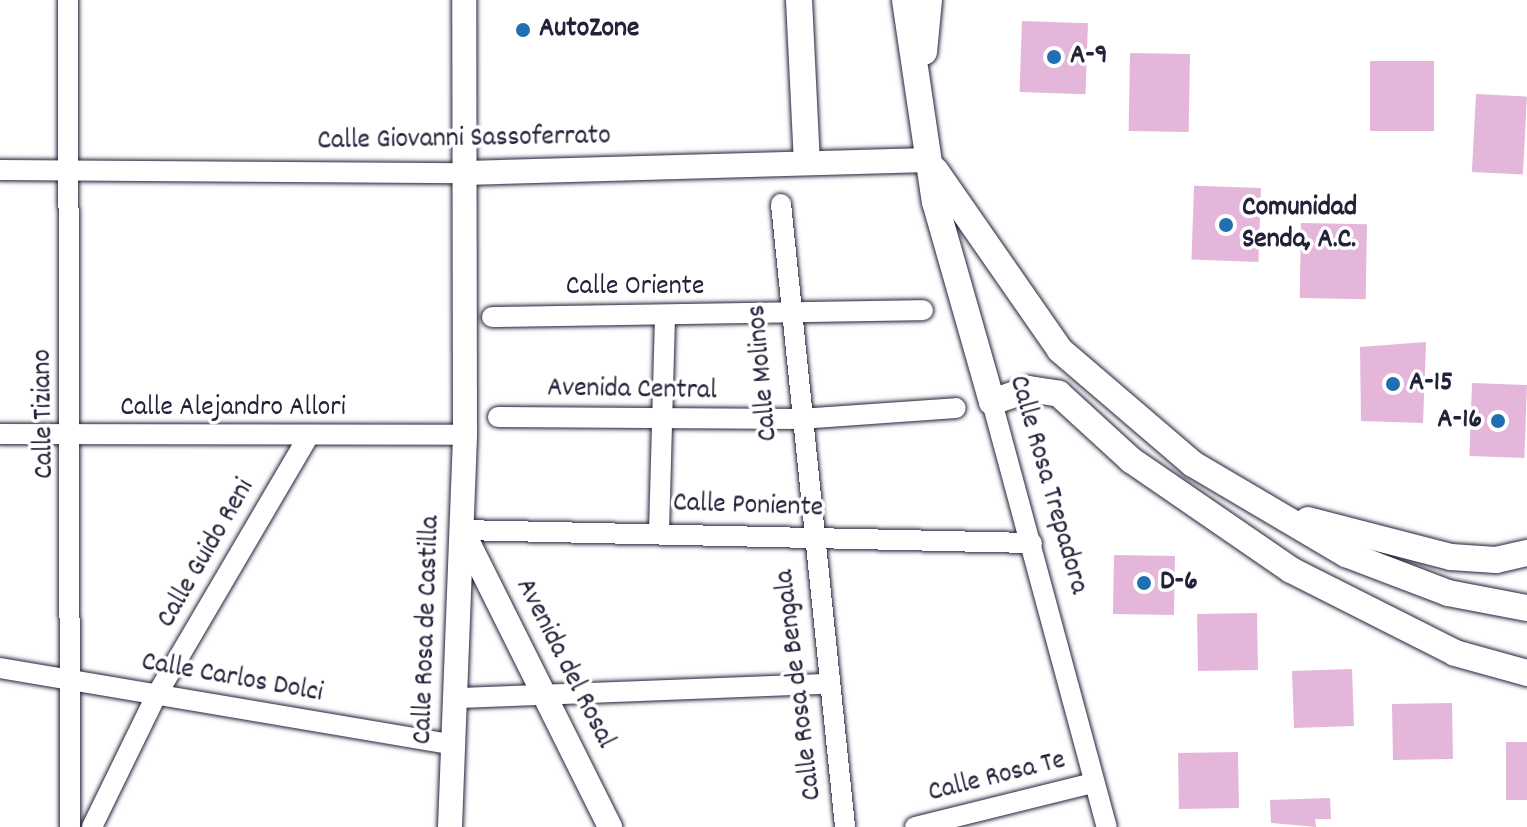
<!DOCTYPE html>
<style>
body{margin:0}
#map{position:relative;width:1527px;height:827px;overflow:hidden;background:#fff;font-family:Dekko,sans-serif}
div>[style]{position:absolute}
.building>*{inset:0;background:#e4b7da;transform-origin:0 0}
.roads{filter:drop-shadow(0 0 2px #22223b) drop-shadow(0 0 2px #22223b)}
.minor>*{height:20px;margin:-10px;padding:0 10px;transform-origin:10px;border-radius:10px;background:#fff}
.tertiary>*{height:24px;margin:-12px;padding:0 12px;transform-origin:12px;border-radius:12px;background:#fff}
.secondary>*{height:26px;margin:-13px;padding:0 13px;transform-origin:13px;border-radius:13px;background:#fff}
.dots>*{width:22px;height:22px;translate:-50% -50%;box-sizing:border-box;border:4px solid #fff;border-radius:50%}
span{translate:-50% -50%;white-space:nowrap;text-align:center;line-height:1.15;-webkit-text-stroke:7px #fff;paint-order:stroke}
.poi-label{font-size:28px;color:#22223b;font-weight:700}
.left{translate:0 -50%;text-align:left}
.right{translate:-100% -50%;text-align:right}
.street-label{font-size:28px;color:#22223b}
</style>
<div id="map">
<div class="building">
<i style="left:1022px;top:21px;width:66px;height:71px;rotate:2deg"></i>
<i style="left:1130px;top:53px;width:60px;height:78px;rotate:1deg"></i>
<i style="left:1370px;top:61px;width:64px;height:70px"></i>
<i style="left:1476px;top:94px;width:51px;height:78px;rotate:3deg"></i>
<i style="left:1261px;top:188px;width:74px;height:67px;rotate:92deg"></i>
<i style="left:1301px;top:223px;width:66px;height:75px;rotate:1deg"></i>
<i style="clip-path:polygon(1426px 342px,1423px 423px,1361px 421px,1360px 347px)"></i>
<i style="left:1472px;top:383px;width:55px;height:73px;rotate:2deg"></i>
<i style="left:1114px;top:555px;width:61px;height:59px;rotate:1deg"></i>
<i style="left:1257px;top:613px;width:57px;height:60px;rotate:89deg"></i>
<i style="left:1352px;top:669px;width:57px;height:60px;rotate:88deg"></i>
<i style="left:1452px;top:703px;width:56px;height:60px;rotate:89deg"></i>
<i style="left:1527px;top:742px;width:58px;height:21px;rotate:90deg"></i>
<i style="left:1238px;top:752px;width:56px;height:60px;rotate:89deg"></i>
<i style="clip-path:polygon(1330px 798px,1331px 819px,1315px 819px,1316px 827px,1271px 823px,1270px 800px)"></i>
</div>
<div class="roads">
<div class="minor">
<i style="left:68px;top:0;width:827px;rotate:89.86deg"></i>
<i style="left:0;top:170px;width:465px;rotate:0.4deg"></i>
<i style="left:781px;top:204px;width:626px;rotate:84.13deg"></i>
<i style="left:492px;top:317px;width:431px;rotate:-0.9deg"></i>
<i style="left:992px;top:402px;width:440px;rotate:74.9deg"></i>
<i style="left:498px;top:417px;width:302px;rotate:0.4deg"></i>
<i style="left:800px;top:419px;width:156px;rotate:-4deg"></i>
<i style="left:0;top:434px;width:465px;rotate:0.1deg"></i>
<i style="left:462px;top:530px;width:570px;rotate:1.31deg"></i>
<i style="left:659px;top:532px;width:215px;rotate:-88.4deg"></i>
<i style="left:0;top:668px;width:460px;rotate:9.6deg"></i>
<i style="left:457px;top:698px;width:371px;rotate:-2.2deg"></i>
<i style="left:92px;top:827px;width:146px;rotate:-64deg"></i>
<i style="left:156px;top:696px;width:298px;rotate:-59.6deg"></i>
<i style="left:915px;top:827px;width:183px;rotate:-13.9deg"></i>
</div>
<div class="tertiary">
<i style="left:465px;top:173px;width:464px;rotate:-1.6deg"></i>
<i style="left:463px;top:532px;width:330px;rotate:63.5deg"></i>
<i style="left:450px;top:827px;width:392px;rotate:-87.8deg"></i>
<i style="left:465px;top:435px;width:435px;rotate:-90.1deg"></i>
</div>
<div class="secondary">
<i style="left:799px;top:0;width:162px;rotate:87.2deg"></i>
<i style="left:905px;top:0;width:204px;rotate:81.6deg"></i>
<i style="left:935px;top:202px;width:208px;rotate:74.1deg"></i>
<i style="left:992px;top:402px;width:39px;rotate:-19deg"></i>
<i style="left:1029px;top:389px;width:30px;rotate:9deg"></i>
<i style="left:1059px;top:394px;width:98px;rotate:42.5deg"></i>
<i style="left:1131px;top:460px;width:194px;rotate:34.5deg"></i>
<i style="left:1291px;top:570px;width:184px;rotate:26.8deg"></i>
<i style="left:1455px;top:653px;width:75px;rotate:15.5deg"></i>
<i style="left:924px;top:52px;width:52px;rotate:-84.5deg"></i>
<i style="left:935px;top:170px;width:219px;rotate:55.2deg"></i>
<i style="left:1060px;top:350px;width:175px;rotate:40.6deg"></i>
<i style="left:1193px;top:464px;width:178px;rotate:30.5deg"></i>
<i style="left:1346px;top:554px;width:109px;rotate:20.9deg"></i>
<i style="left:1448px;top:593px;width:80px;rotate:10.8deg"></i>
<i style="left:1308px;top:520px;width:148px;rotate:14.5deg"></i>
<i style="left:1451px;top:557px;width:45px;rotate:3.8deg"></i>
<i style="left:1496px;top:560px;width:32px;rotate:-13deg"></i>
</div>
</div>
<div class="dots">
<i style="left:523px;top:30px;background:#1f6fb2"></i>
<i style="left:1054px;top:57px;background:#1f6fb2"></i>
<i style="left:1226px;top:225px;background:#1f6fb2"></i>
<i style="left:1393px;top:384px;background:#1f6fb2"></i>
<i style="left:1498px;top:421px;background:#1f6fb2"></i>
<i style="left:1144px;top:583px;background:#1f6fb2"></i>
</div>
<div class="poi-label">
<span class="left" style="left:539px;top:30px">AutoZone</span>
<span class="left" style="left:1070px;top:57px">A-9</span>
<span class="left" style="left:1242px;top:225px">Comunidad<br>Senda, A.C.</span>
<span class="left" style="left:1409px;top:384px">A-15</span>
<span class="right" style="left:1482px;top:421px">A-16</span>
<span class="left" style="left:1160px;top:583px">D-6</span>
</div>
<div class="street-label">
<span style="left:464px;top:140px;rotate:-1deg">Calle Giovanni Sassoferrato</span>
<span style="left:635px;top:288px">Calle Oriente</span>
<span style="left:764px;top:373px;rotate:-95deg">Calle Molinos</span>
<span style="left:632px;top:391px;rotate:1deg">Avenida Central</span>
<span style="left:233px;top:409px">Calle Alejandro Allori</span>
<span style="left:45px;top:414px;rotate:-91deg">Calle Tiziano</span>
<span style="left:1047px;top:485px;rotate:74deg">Calle Rosa Trepadora</span>
<span style="left:748px;top:507px;rotate:2deg">Calle Poniente</span>
<span style="left:207px;top:554px;rotate:-60deg">Calle Guido Reni</span>
<span style="left:428px;top:630px;rotate:-88deg">Calle Rosa de Castilla</span>
<span style="left:564px;top:664px;rotate:63deg">Avenida del Rosal</span>
<span style="left:232px;top:679px;rotate:10deg">Calle Carlos Dolci</span>
<span style="left:800px;top:685px;rotate:-97deg">Calle Rosa de Bengala</span>
<span style="left:997px;top:778px;rotate:-14deg">Calle Rosa Te</span>
</div>
</div>
